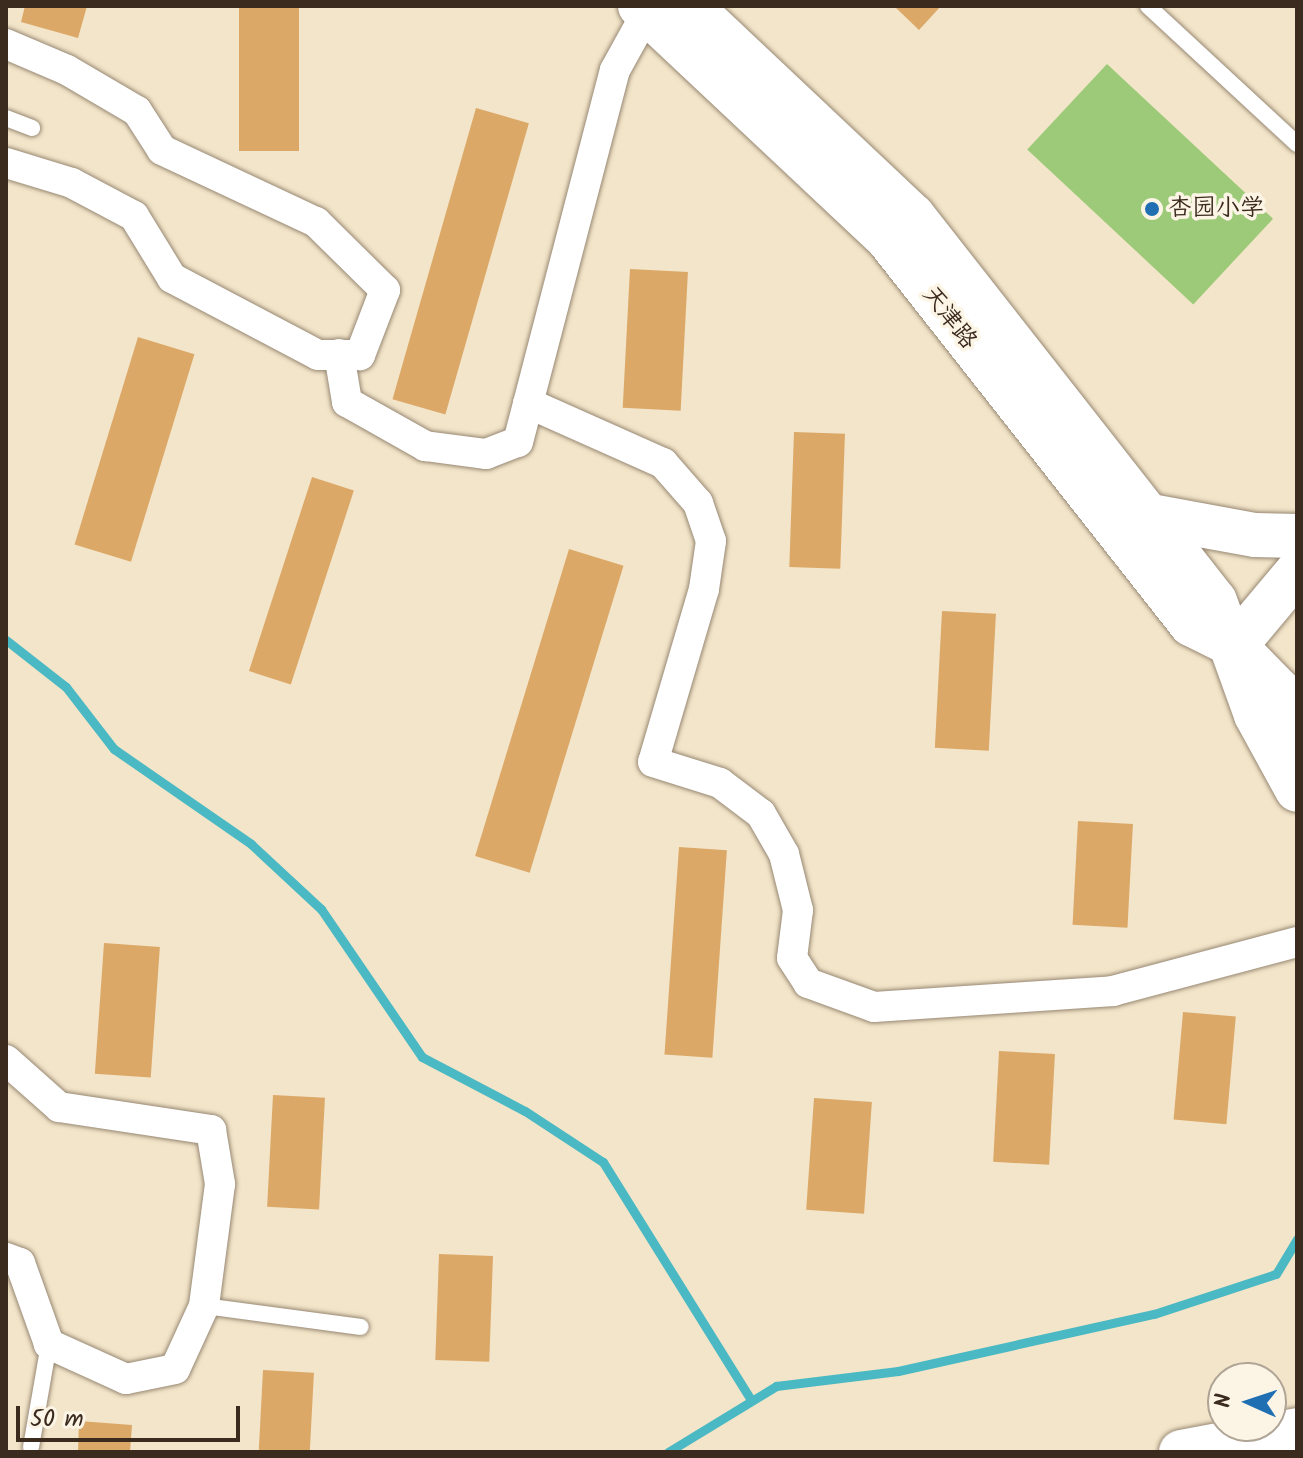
<!DOCTYPE html>
<meta charset="utf-8">
<style>
body{margin:0}
#map{position:relative;width:1303px;height:1458px;overflow:hidden;background:#f3e5c9;font-family:Kalam,"LXGW WenKai TC",sans-serif}
div>[style]{position:absolute}
.green>*{inset:0;background:#9cca79;transform-origin:0 0}
.stream>*{height:9px;margin:-4.5px;padding:0 4.5px;transform-origin:4.5px;border-radius:4.5px;background:#4ab9c3}
.building>*{inset:0;background:#dba868;transform-origin:0 0}
.roads{filter:drop-shadow(0 0 2px #978874) drop-shadow(0 0 2px #978874)}
.lane>*{height:16px;margin:-8px;padding:0 8px;transform-origin:8px;border-radius:8px;background:#fff}
.street>*{height:30px;margin:-15px;padding:0 15px;transform-origin:15px;border-radius:15px;background:#fff}
.secondary>*{height:44px;margin:-22px;padding:0 22px;transform-origin:22px;border-radius:22px;background:#fff}
.dots>*{width:22px;height:22px;translate:-50% -50%;box-sizing:border-box;border:4px solid #fcf5e5;border-radius:50%}
span{translate:-50% -50%;white-space:nowrap;text-align:center;line-height:1.15;-webkit-text-stroke:7px #fcf5e5;paint-order:stroke}
.poi-label{font-size:24px;color:#3b2a1e}
.left{translate:0 -50%;text-align:left}
.street-label{font-size:24px;color:#3b2a1e}
.frame{position:absolute;inset:0;border:8px solid #3b2a1e;pointer-events:none}
.north{position:absolute;left:1207px;top:1362px;width:80px;height:80px;box-sizing:border-box;background:#fcf5e5;border:2px solid #afa495;border-radius:50%;rotate:273deg;font-size:22px;font-weight:700;line-height:32px;text-align:center;color:#3b2a1e}
.north::after{content:'';display:block;margin:auto;width:28px;height:36px;background:#1f6fb2;clip-path:polygon(50% 0,100% 100%,50% 72%,0 100%)}
.scale{position:absolute;left:16px;top:1406px;width:224px;height:36px;box-sizing:border-box;border:4px solid #3b2a1e;border-top:0;padding-left:10px;font-size:24px;line-height:28px;white-space:nowrap;color:#3b2a1e;-webkit-text-stroke:6px #fcf5e5;paint-order:stroke}
</style>
<div id="map">
<div class="green">
<i style="left:1107px;top:64px;width:227px;height:117px;rotate:43deg"></i>
</div>
<div class="stream">
<i style="left:6px;top:640px;width:76px;rotate:38.1deg"></i>
<i style="left:66px;top:687px;width:78px;rotate:52.3deg"></i>
<i style="left:114px;top:749px;width:167px;rotate:34.7deg"></i>
<i style="left:251px;top:844px;width:96px;rotate:42.9deg"></i>
<i style="left:321px;top:909px;width:179px;rotate:55.7deg"></i>
<i style="left:422px;top:1057px;width:116px;rotate:27.7deg"></i>
<i style="left:525px;top:1111px;width:93px;rotate:33.2deg"></i>
<i style="left:603px;top:1162px;width:278px;rotate:58.1deg"></i>
<i style="left:668px;top:1452px;width:127px;rotate:-31.4deg"></i>
<i style="left:776px;top:1386px;width:123px;rotate:-7deg"></i>
<i style="left:898px;top:1371px;width:262px;rotate:-12.6deg"></i>
<i style="left:1154px;top:1314px;width:128px;rotate:-18.2deg"></i>
<i style="left:1276px;top:1274px;width:41px;rotate:-59deg"></i>
</div>
<div class="building">
<i style="clip-path:polygon(25px 6px,87px 6px,78px 38px,21px 22px)"></i>
<i style="left:239px;top:6px;width:60px;height:145px"></i>
<i style="clip-path:polygon(894px 6px,941px 6px,919px 30px)"></i>
<i style="left:476px;top:108px;width:55px;height:303px;rotate:16deg"></i>
<i style="left:630px;top:269px;width:58px;height:139px;rotate:3deg"></i>
<i style="left:138px;top:337px;width:59px;height:217px;rotate:17deg"></i>
<i style="left:794px;top:432px;width:51px;height:135px;rotate:2deg"></i>
<i style="left:312px;top:477px;width:44px;height:204px;rotate:18deg"></i>
<i style="left:569px;top:549px;width:57px;height:321px;rotate:17deg"></i>
<i style="left:942px;top:611px;width:54px;height:137px;rotate:3deg"></i>
<i style="left:1078px;top:821px;width:55px;height:104px;rotate:3deg"></i>
<i style="left:679px;top:847px;width:48px;height:208px;rotate:4deg"></i>
<i style="left:104px;top:943px;width:56px;height:131px;rotate:4deg"></i>
<i style="left:1183px;top:1012px;width:53px;height:108px;rotate:5deg"></i>
<i style="left:999px;top:1051px;width:56px;height:111px;rotate:3deg"></i>
<i style="left:273px;top:1095px;width:52px;height:112px;rotate:3deg"></i>
<i style="left:814px;top:1098px;width:58px;height:112px;rotate:4deg"></i>
<i style="left:439px;top:1254px;width:54px;height:106px;rotate:2deg"></i>
<i style="left:263px;top:1370px;width:51px;height:82px;rotate:3deg"></i>
<i style="clip-path:polygon(79px 1421px,132px 1425px,130px 1452px,78px 1452px)"></i>
</div>
<div class="roads">
<div class="lane">
<i style="left:1148px;top:6px;width:203px;rotate:42.8deg"></i>
<i style="left:6px;top:118px;width:28px;rotate:21deg"></i>
<i style="left:204px;top:1306px;width:158px;rotate:7.6deg"></i>
<i style="left:31px;top:1447px;width:105px;rotate:-80.1deg"></i>
</div>
<div class="street">
<i style="left:6px;top:44px;width:66px;rotate:23.1deg"></i>
<i style="left:67px;top:70px;width:81px;rotate:30.4deg"></i>
<i style="left:137px;top:111px;width:46px;rotate:57.3deg"></i>
<i style="left:162px;top:150px;width:170px;rotate:25.1deg"></i>
<i style="left:316px;top:222px;width:97px;rotate:44.6deg"></i>
<i style="left:385px;top:290px;width:70px;rotate:111deg"></i>
<i style="left:360px;top:355px;width:42px;rotate:180deg"></i>
<i style="left:318px;top:355px;width:165px;rotate:-152.2deg"></i>
<i style="left:172px;top:278px;width:73px;rotate:-121.5deg"></i>
<i style="left:134px;top:216px;width:70px;rotate:-152deg"></i>
<i style="left:72px;top:183px;width:69px;rotate:-163.1deg"></i>
<i style="left:339px;top:354px;width:49px;rotate:80.5deg"></i>
<i style="left:347px;top:402px;width:90px;rotate:29.4deg"></i>
<i style="left:425px;top:446px;width:62px;rotate:7.5deg"></i>
<i style="left:486px;top:454px;width:34px;rotate:-21deg"></i>
<i style="left:518px;top:442px;width:384px;rotate:-75.4deg"></i>
<i style="left:615px;top:70px;width:66px;rotate:-61.1deg"></i>
<i style="left:528px;top:403px;width:148px;rotate:24deg"></i>
<i style="left:663px;top:463px;width:53px;rotate:48.8deg"></i>
<i style="left:698px;top:503px;width:40px;rotate:71.1deg"></i>
<i style="left:711px;top:541px;width:49px;rotate:98.3deg"></i>
<i style="left:704px;top:589px;width:180px;rotate:106.4deg"></i>
<i style="left:653px;top:762px;width:70px;rotate:17.4deg"></i>
<i style="left:720px;top:783px;width:51px;rotate:37.1deg"></i>
<i style="left:761px;top:814px;width:46px;rotate:60.1deg"></i>
<i style="left:784px;top:854px;width:58px;rotate:76deg"></i>
<i style="left:798px;top:910px;width:48px;rotate:97.1deg"></i>
<i style="left:792px;top:958px;width:30px;rotate:57deg"></i>
<i style="left:808px;top:983px;width:70px;rotate:20deg"></i>
<i style="left:874px;top:1007px;width:240px;rotate:-3.8deg"></i>
<i style="left:1113px;top:991px;width:190px;rotate:-14.9deg"></i>
<i style="left:6px;top:1060px;width:71px;rotate:41.6deg"></i>
<i style="left:59px;top:1107px;width:154px;rotate:8.6deg"></i>
<i style="left:211px;top:1130px;width:55px;rotate:80.5deg"></i>
<i style="left:220px;top:1184px;width:123px;rotate:97.5deg"></i>
<i style="left:204px;top:1306px;width:69px;rotate:114.7deg"></i>
<i style="left:175px;top:1369px;width:50px;rotate:168.5deg"></i>
<i style="left:126px;top:1379px;width:85px;rotate:-155.6deg"></i>
<i style="left:49px;top:1344px;width:86px;rotate:-109.7deg"></i>
<i style="left:20px;top:1263px;width:15px;rotate:-160deg"></i>
</div>
<div class="secondary">
<i style="left:640px;top:6px;width:340px;rotate:43.2deg"></i>
<i style="left:888px;top:239px;width:490px;rotate:51.8deg"></i>
<i style="left:1191px;top:624px;width:49px;rotate:26.6deg"></i>
<i style="left:1235px;top:646px;width:63px;rotate:45.6deg"></i>
<i style="left:1279px;top:691px;width:38px;rotate:61deg"></i>
<i style="left:690px;top:6px;width:306px;rotate:43.3deg"></i>
<i style="left:913px;top:216px;width:489px;rotate:51.9deg"></i>
<i style="left:1215px;top:601px;width:121px;rotate:70.2deg"></i>
<i style="left:1256px;top:715px;width:85px;rotate:61.3deg"></i>
<i style="left:1145px;top:515px;width:112px;rotate:10.3deg"></i>
<i style="left:1255px;top:535px;width:42px;rotate:1.4deg"></i>
<i style="left:1235px;top:646px;width:97px;rotate:-50deg"></i>
<i style="left:1181px;top:1452px;width:118px;rotate:-10.7deg"></i>
</div>
</div>
<div class="dots">
<i style="left:1152px;top:209px;background:#1f6fb2"></i>
</div>
<div class="poi-label">
<span class="left" style="left:1168px;top:209px">杏园小学</span>
</div>
<div class="street-label">
<span style="left:949px;top:318px;rotate:52deg">天津路</span>
</div>
<div class="frame"></div>
<div class="north">N</div>
<div class="scale">50 m</div>
</div>
